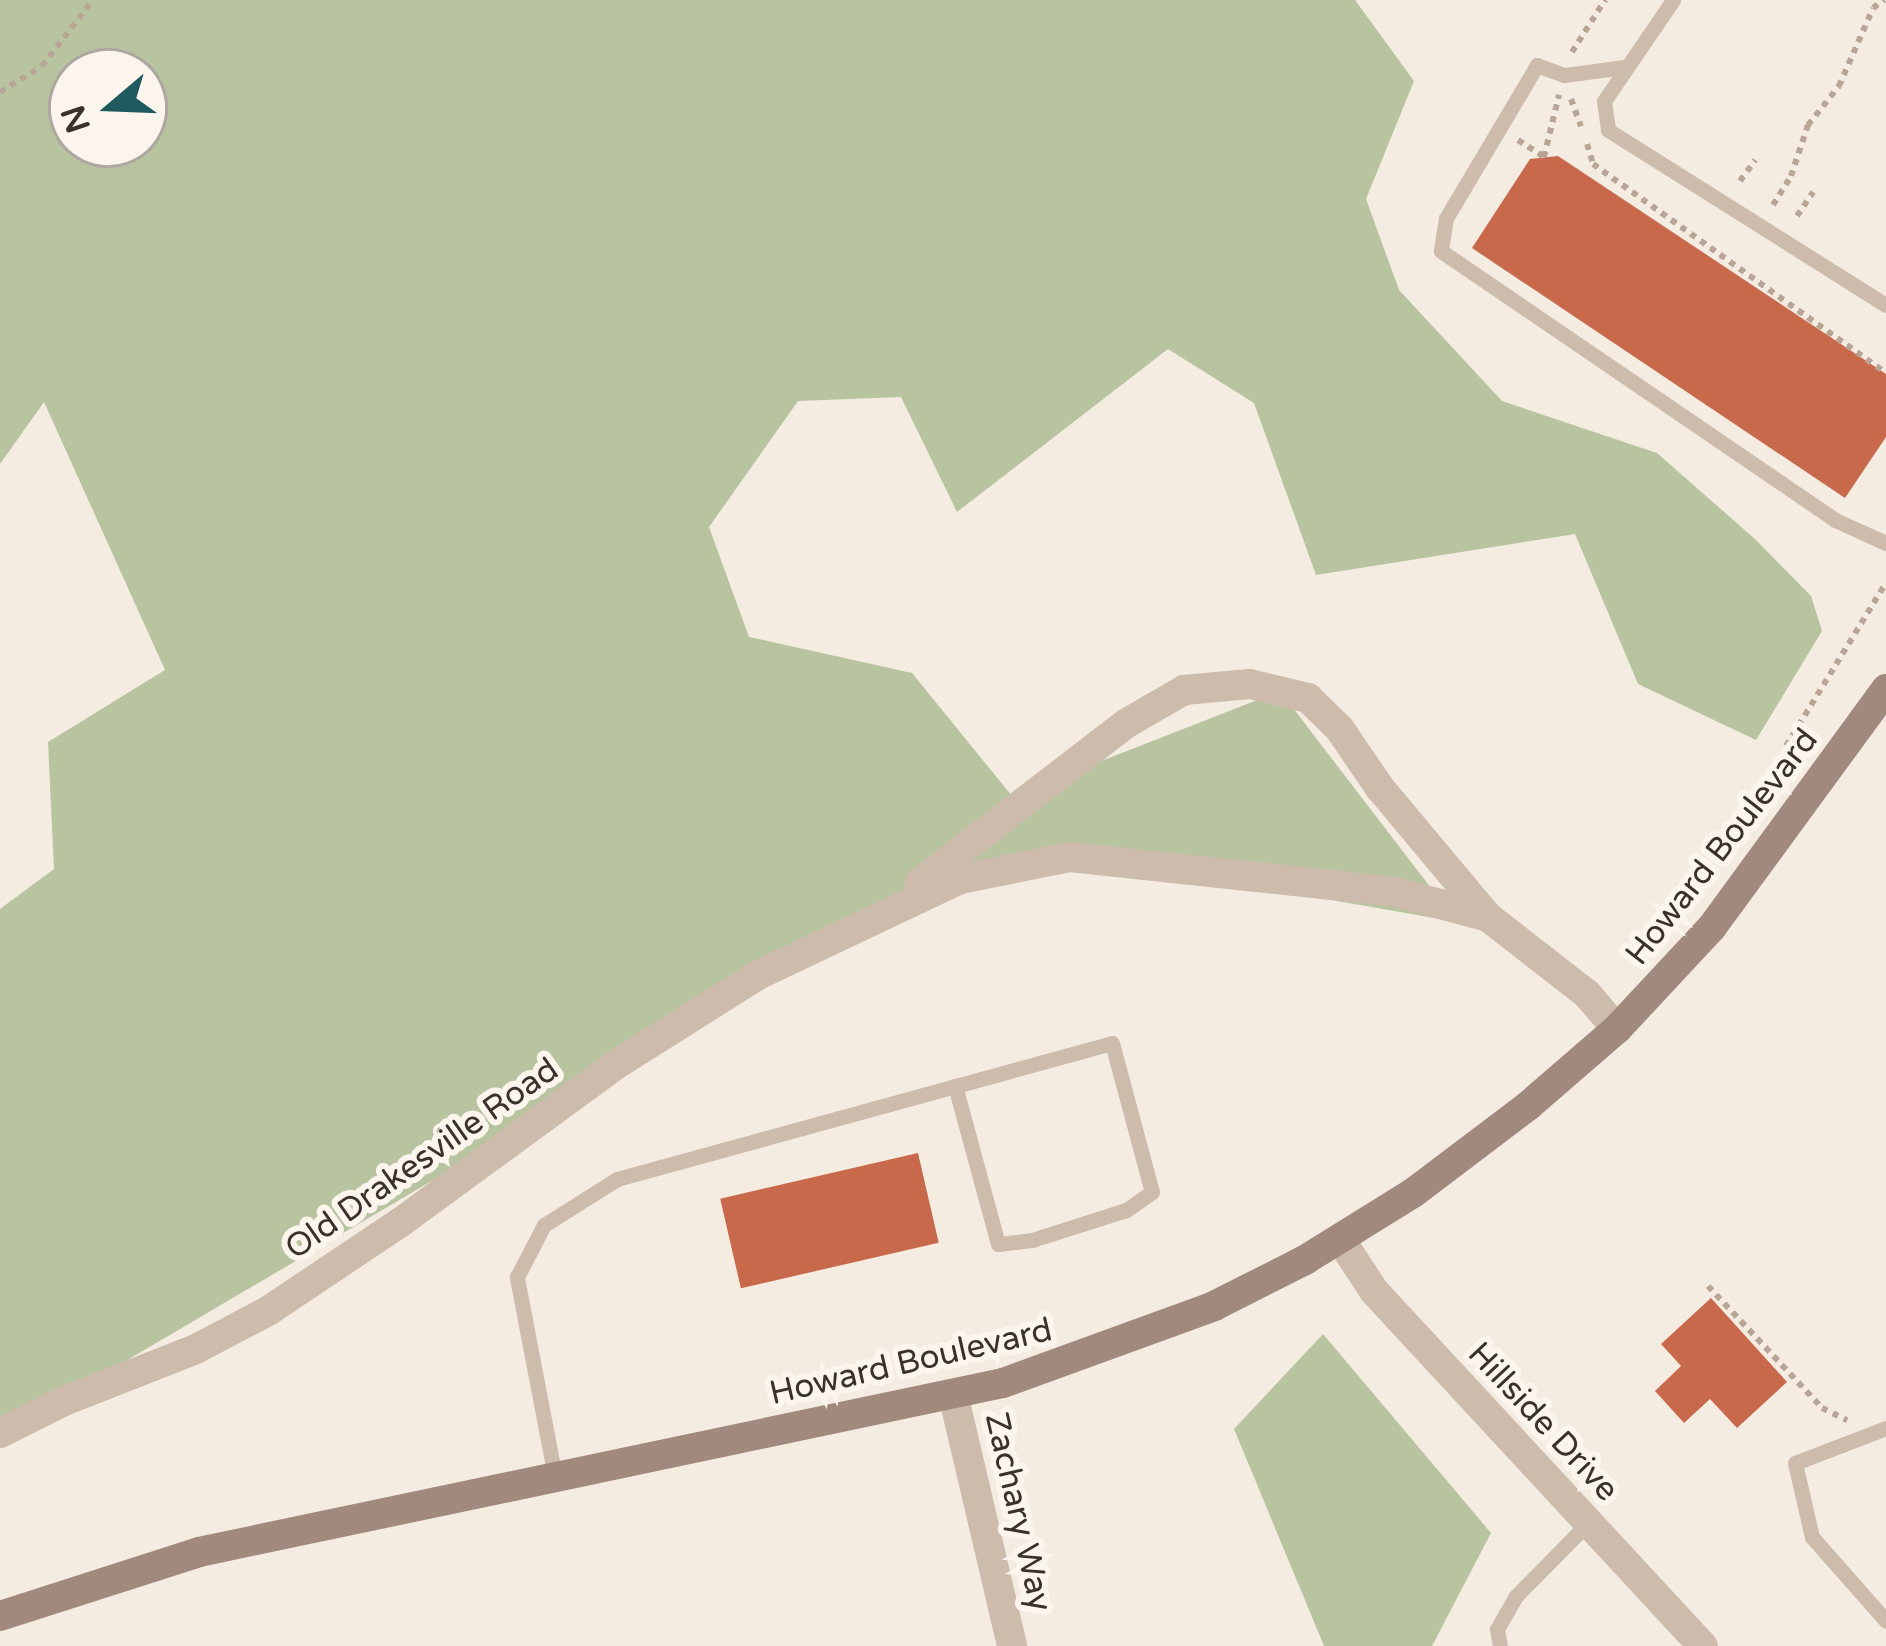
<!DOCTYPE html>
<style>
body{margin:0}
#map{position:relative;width:1886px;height:1646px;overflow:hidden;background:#f4ebe1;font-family:"Varela Round",sans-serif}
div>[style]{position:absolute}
.green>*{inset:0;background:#b8c4a0}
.building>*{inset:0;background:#c8694b;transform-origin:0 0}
.path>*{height:6px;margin-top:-3px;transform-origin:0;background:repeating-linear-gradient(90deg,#b9a596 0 6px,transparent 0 12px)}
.service>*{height:15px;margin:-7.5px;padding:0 7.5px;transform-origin:7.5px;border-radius:7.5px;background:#cdbbac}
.minor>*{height:30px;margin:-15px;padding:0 15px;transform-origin:15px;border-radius:15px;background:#cdbbac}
.secondary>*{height:30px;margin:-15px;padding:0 15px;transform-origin:15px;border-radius:15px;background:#a18a7d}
span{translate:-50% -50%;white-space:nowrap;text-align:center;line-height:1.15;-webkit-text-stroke:12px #fbf5ee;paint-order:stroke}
.street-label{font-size:33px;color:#3b302b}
.north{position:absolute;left:48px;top:48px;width:120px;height:120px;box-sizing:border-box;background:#fbf5ee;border:3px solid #aea6a0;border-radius:50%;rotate:251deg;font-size:33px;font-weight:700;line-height:48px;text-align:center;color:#3b302b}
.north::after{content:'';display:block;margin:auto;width:42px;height:54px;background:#1f5a5e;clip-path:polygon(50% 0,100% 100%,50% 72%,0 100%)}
</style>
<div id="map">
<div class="green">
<i style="clip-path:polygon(evenodd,0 0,1355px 0,1414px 81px,1366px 199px,1399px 290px,1502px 401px,1657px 453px,1756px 540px,1811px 596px,1822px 631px,1756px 740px,1638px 684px,1575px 534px,1316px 575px,1254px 403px,1168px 349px,957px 512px,901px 397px,798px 401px,709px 527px,749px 637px,912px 673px,1012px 796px,1280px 691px,1457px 922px,1092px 858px,921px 893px,0 1435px,0 909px,54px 869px,48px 742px,165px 670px,44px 402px,0 464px,0 0,72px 72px,144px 72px,144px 144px,72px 144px,72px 72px)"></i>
<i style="clip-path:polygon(1323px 1334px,1491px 1533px,1432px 1646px,1324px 1646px,1234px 1429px)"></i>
</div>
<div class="building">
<i style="clip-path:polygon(1558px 156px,1886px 374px,1886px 437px,1845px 498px,1472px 248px,1530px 159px)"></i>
<i style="left:918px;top:1153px;width:92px;height:203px;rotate:77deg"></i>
<i style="clip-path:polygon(1711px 1298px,1787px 1382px,1737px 1428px,1710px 1399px,1684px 1423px,1655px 1391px,1681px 1366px,1661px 1344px)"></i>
</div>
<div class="path">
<i style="left:1572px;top:52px;width:62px;rotate:-57.6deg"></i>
<i style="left:0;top:92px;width:49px;rotate:-31.8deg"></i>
<i style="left:42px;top:66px;width:83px;rotate:-52.3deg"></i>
<i style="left:1571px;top:99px;width:29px;rotate:70deg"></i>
<i style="left:1518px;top:140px;width:31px;rotate:33deg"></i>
<i style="left:1544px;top:157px;width:64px;rotate:-76.4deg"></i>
<i style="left:1587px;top:144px;width:21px;rotate:73deg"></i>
<i style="left:1593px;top:164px;width:360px;rotate:35.5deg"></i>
<i style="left:1740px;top:181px;width:26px;rotate:-54deg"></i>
<i style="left:1773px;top:205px;width:34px;rotate:-58deg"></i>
<i style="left:1791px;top:176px;width:54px;rotate:-71.6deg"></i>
<i style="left:1808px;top:125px;width:50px;rotate:-51.5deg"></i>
<i style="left:1839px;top:86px;width:85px;rotate:-66.4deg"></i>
<i style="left:1873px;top:8px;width:14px;rotate:-36deg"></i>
<i style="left:1797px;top:216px;width:29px;rotate:-56deg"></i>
<i style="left:1800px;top:755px;width:17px;rotate:-147deg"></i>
<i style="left:1786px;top:746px;width:191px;rotate:-58.5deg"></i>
<i style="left:1708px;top:1286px;width:167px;rotate:46.9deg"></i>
<i style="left:1822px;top:1408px;width:28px;rotate:26deg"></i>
</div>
<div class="service">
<i style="left:1673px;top:0;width:122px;rotate:124.3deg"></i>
<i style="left:1604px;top:101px;width:29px;rotate:82deg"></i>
<i style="left:1608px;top:130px;width:328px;rotate:32.2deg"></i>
<i style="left:1624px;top:67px;width:61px;rotate:172.4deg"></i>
<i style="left:1564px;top:75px;width:29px;rotate:-160deg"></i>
<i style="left:1537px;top:65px;width:178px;rotate:120.7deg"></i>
<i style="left:1446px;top:218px;width:33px;rotate:99deg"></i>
<i style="left:1441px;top:251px;width:477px;rotate:34.3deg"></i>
<i style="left:1835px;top:520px;width:56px;rotate:24.3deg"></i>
<i style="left:1886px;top:1428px;width:97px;rotate:159deg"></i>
<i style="left:1795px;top:1463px;width:76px;rotate:77.1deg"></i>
<i style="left:1812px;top:1537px;width:112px;rotate:48.6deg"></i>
<i style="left:555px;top:1477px;width:204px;rotate:-100.8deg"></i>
<i style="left:517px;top:1277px;width:59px;rotate:-62.6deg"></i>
<i style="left:544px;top:1225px;width:86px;rotate:-32.2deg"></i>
<i style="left:617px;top:1179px;width:513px;rotate:-15.36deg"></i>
<i style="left:1112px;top:1043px;width:154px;rotate:75deg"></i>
<i style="left:1152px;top:1192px;width:32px;rotate:145deg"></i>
<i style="left:1126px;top:1210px;width:99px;rotate:162.3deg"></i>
<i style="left:1032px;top:1240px;width:34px;rotate:173deg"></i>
<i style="left:998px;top:1244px;width:164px;rotate:-105.2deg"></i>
<i style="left:1500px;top:1646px;width:17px;rotate:-100deg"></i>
<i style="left:1497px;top:1629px;width:38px;rotate:-60deg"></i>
<i style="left:1516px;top:1596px;width:103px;rotate:-45.4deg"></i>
</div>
<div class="minor">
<i style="left:919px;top:883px;width:262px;rotate:-37.6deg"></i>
<i style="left:1127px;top:723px;width:66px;rotate:-30.1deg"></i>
<i style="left:1184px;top:690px;width:66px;rotate:-5.2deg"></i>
<i style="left:1250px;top:684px;width:60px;rotate:13.6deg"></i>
<i style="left:1308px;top:698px;width:43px;rotate:44.1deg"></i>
<i style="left:1339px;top:728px;width:73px;rotate:55.7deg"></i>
<i style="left:1380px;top:788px;width:168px;rotate:50.1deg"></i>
<i style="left:1340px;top:1239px;width:62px;rotate:56.8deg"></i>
<i style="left:1374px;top:1291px;width:484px;rotate:47.2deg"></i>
<i style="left:953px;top:1394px;width:259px;rotate:76.8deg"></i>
<i style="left:0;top:1433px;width:72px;rotate:-26.6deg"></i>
<i style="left:64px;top:1401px;width:142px;rotate:-21.5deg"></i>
<i style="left:196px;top:1349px;width:81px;rotate:-27.8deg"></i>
<i style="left:268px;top:1311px;width:160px;rotate:-33.8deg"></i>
<i style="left:401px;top:1222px;width:271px;rotate:-36.2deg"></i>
<i style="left:620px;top:1062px;width:165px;rotate:-32.2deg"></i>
<i style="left:760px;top:974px;width:221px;rotate:-25.4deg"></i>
<i style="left:960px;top:879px;width:112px;rotate:-11.3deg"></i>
<i style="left:1070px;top:857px;width:327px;rotate:6.1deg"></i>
<i style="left:1395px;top:892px;width:96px;rotate:15deg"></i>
<i style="left:1488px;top:917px;width:125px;rotate:37.9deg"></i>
<i style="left:1587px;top:994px;width:46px;rotate:49.4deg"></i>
</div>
<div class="secondary">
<i style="left:0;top:1616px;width:209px;rotate:-17.8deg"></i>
<i style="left:199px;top:1552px;width:822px;rotate:-11.87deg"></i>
<i style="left:1003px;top:1383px;width:225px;rotate:-20deg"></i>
<i style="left:1214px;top:1306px;width:102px;rotate:-26.8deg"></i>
<i style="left:1305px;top:1260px;width:127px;rotate:-31.8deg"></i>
<i style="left:1413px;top:1193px;width:144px;rotate:-37.1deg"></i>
<i style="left:1528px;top:1106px;width:118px;rotate:-40.9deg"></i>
<i style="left:1617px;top:1029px;width:139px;rotate:-47deg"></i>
<i style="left:1712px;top:927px;width:295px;rotate:-53.8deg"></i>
</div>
<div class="street-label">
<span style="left:1722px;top:847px;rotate:-52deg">Howard Boulevard</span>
<span style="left:422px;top:1159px;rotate:-35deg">Old Drakesville Road</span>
<span style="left:911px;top:1362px;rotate:-13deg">Howard Boulevard</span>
<span style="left:1543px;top:1422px;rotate:47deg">Hillside Drive</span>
<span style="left:1018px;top:1512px;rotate:77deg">Zachary Way</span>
</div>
<div class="north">N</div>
</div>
